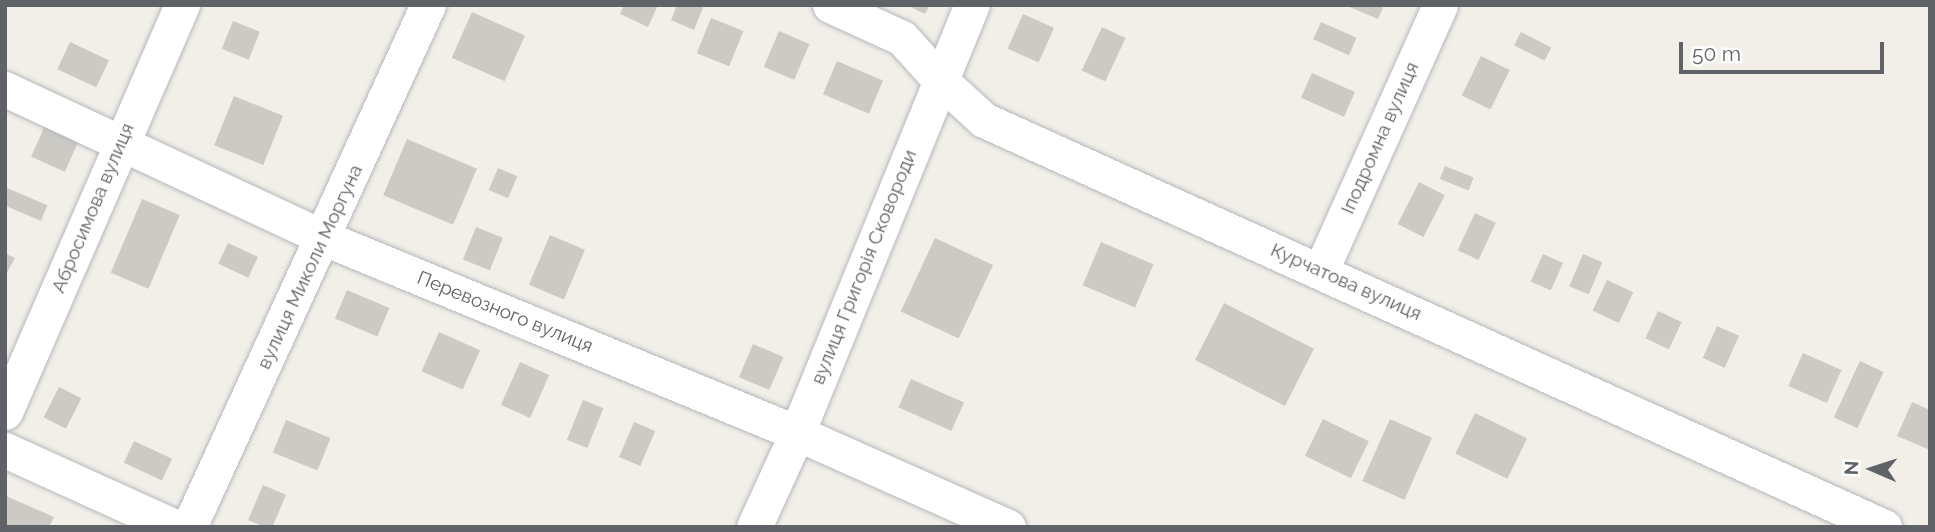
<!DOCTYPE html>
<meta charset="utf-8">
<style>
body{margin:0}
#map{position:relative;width:1935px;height:532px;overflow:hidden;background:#f1efe8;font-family:Raleway,sans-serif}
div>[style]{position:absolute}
.building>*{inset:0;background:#cccac5;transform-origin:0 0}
.roads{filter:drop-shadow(0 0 2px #b5b8bc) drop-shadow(0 0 2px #b5b8bc)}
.minor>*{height:35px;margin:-17.5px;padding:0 17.5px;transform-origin:17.5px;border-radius:17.5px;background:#fff}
span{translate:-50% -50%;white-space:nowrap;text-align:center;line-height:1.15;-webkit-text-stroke:7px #fff;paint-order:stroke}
.street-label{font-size:19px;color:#5f6368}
.frame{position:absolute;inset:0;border:7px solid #5f6368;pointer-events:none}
.north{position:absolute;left:1837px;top:434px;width:70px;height:70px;-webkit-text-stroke:5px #fff;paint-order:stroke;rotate:273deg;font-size:19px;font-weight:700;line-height:28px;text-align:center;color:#5f6368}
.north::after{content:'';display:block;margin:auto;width:24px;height:32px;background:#5f6368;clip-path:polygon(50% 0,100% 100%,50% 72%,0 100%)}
.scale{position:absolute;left:1679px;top:42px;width:205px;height:32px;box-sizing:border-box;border:4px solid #5f6368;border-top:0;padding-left:9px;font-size:21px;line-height:24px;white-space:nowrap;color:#5f6368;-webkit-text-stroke:5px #fff;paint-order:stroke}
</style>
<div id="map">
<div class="building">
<i style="clip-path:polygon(624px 5px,658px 5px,648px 27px,620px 14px)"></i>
<i style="clip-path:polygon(677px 5px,704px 5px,694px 30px,671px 20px)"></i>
<i style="clip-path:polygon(907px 5px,930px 5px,925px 14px)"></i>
<i style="clip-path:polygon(1345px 5px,1384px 5px,1378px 19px)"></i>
<i style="left:472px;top:12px;width:58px;height:50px;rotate:24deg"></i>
<i style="left:1023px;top:14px;width:34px;height:38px;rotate:24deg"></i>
<i style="left:711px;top:18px;width:35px;height:38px;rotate:22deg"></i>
<i style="left:233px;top:21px;width:29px;height:30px;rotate:22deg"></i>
<i style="left:1321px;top:22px;width:39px;height:19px;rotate:24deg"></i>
<i style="left:1102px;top:27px;width:26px;height:48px;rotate:25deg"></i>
<i style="left:779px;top:31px;width:33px;height:39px;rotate:23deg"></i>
<i style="left:1521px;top:32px;width:34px;height:15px;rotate:27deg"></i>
<i style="left:70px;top:42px;width:43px;height:30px;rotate:25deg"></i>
<i style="left:1481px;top:56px;width:32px;height:44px;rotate:26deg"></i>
<i style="left:837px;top:61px;width:50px;height:36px;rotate:23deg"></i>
<i style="left:1312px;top:73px;width:47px;height:27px;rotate:24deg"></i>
<i style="left:234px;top:96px;width:53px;height:53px;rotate:22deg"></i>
<i style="left:47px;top:121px;width:37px;height:39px;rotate:24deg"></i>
<i style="left:407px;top:139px;width:76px;height:61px;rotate:23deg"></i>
<i style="left:1445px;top:166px;width:31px;height:14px;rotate:22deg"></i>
<i style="left:498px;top:168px;width:21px;height:24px;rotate:23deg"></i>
<i style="left:1419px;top:182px;width:29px;height:47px;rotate:27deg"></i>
<i style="left:7px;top:188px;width:44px;height:17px;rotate:23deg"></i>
<i style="left:142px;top:199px;width:41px;height:80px;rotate:23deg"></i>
<i style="left:1475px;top:213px;width:23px;height:41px;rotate:25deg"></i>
<i style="left:476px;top:227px;width:29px;height:35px;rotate:22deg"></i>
<i style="left:550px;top:235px;width:38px;height:54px;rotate:23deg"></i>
<i style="left:935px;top:238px;width:64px;height:81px;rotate:25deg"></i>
<i style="left:1101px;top:242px;width:57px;height:47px;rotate:23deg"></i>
<i style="left:228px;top:243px;width:33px;height:23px;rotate:25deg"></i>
<i style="clip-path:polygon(5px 253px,15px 258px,5px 276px)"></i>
<i style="left:1543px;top:254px;width:22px;height:30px;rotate:24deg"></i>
<i style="left:1583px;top:254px;width:21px;height:35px;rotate:23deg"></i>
<i style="left:1607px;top:280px;width:29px;height:34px;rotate:25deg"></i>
<i style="left:347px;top:290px;width:46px;height:31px;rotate:23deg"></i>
<i style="left:1224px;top:303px;width:101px;height:64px;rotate:27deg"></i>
<i style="left:1658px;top:311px;width:26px;height:30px;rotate:25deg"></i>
<i style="left:1717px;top:326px;width:24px;height:35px;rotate:24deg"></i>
<i style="left:439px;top:332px;width:45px;height:43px;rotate:24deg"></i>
<i style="left:753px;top:344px;width:33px;height:36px;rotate:23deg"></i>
<i style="left:1803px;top:353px;width:42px;height:36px;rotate:24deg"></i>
<i style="left:1860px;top:361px;width:26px;height:62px;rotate:25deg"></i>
<i style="left:520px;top:362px;width:32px;height:47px;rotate:24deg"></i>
<i style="left:911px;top:379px;width:58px;height:31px;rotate:24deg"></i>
<i style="left:59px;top:387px;width:25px;height:34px;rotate:27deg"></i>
<i style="left:583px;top:400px;width:22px;height:43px;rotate:22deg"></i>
<i style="clip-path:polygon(1912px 402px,1930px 410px,1930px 450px,1897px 436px)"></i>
<i style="left:1475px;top:413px;width:58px;height:45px;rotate:26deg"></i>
<i style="left:1323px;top:419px;width:51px;height:41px;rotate:26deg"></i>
<i style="left:1390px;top:419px;width:46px;height:68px;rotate:24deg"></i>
<i style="left:286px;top:420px;width:48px;height:35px;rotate:22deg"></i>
<i style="left:634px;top:422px;width:23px;height:38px;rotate:23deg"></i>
<i style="left:134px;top:441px;width:42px;height:24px;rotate:25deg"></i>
<i style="left:263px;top:485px;width:25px;height:38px;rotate:23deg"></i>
<i style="clip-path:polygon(6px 496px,54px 517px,49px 527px,5px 527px)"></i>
</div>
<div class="roads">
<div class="minor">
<i style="left:830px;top:5px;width:79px;rotate:24.6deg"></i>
<i style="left:902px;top:38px;width:57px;rotate:47.9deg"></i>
<i style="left:940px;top:80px;width:59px;rotate:42.3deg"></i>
<i style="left:984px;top:120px;width:988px;rotate:24.33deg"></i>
<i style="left:5px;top:89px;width:352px;rotate:25deg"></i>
<i style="left:324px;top:238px;width:512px;rotate:22.4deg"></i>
<i style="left:797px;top:433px;width:231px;rotate:24deg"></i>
<i style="left:1321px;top:270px;width:290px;rotate:-65.8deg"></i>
<i style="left:5px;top:412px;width:444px;rotate:-66.5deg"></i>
<i style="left:5px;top:450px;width:187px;rotate:24.4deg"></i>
<i style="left:189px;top:527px;width:574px;rotate:-65.4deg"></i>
<i style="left:754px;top:527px;width:103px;rotate:-65.4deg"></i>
<i style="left:797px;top:433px;width:462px;rotate:-67.8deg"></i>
</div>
</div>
<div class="street-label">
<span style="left:1380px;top:138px;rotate:-66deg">Іподромна вулиця</span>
<span style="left:93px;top:208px;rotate:-67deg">Абросимова вулиця</span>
<span style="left:310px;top:267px;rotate:-65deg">вулиця Миколи Моргуна</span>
<span style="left:864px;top:267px;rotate:-68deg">вулиця Григорія Сковороди</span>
<span style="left:1346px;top:282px;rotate:24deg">Курчатова вулиця</span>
<span style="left:505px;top:312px;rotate:22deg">Перевозного вулиця</span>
</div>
<div class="frame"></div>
<div class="north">N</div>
<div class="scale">50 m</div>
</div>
